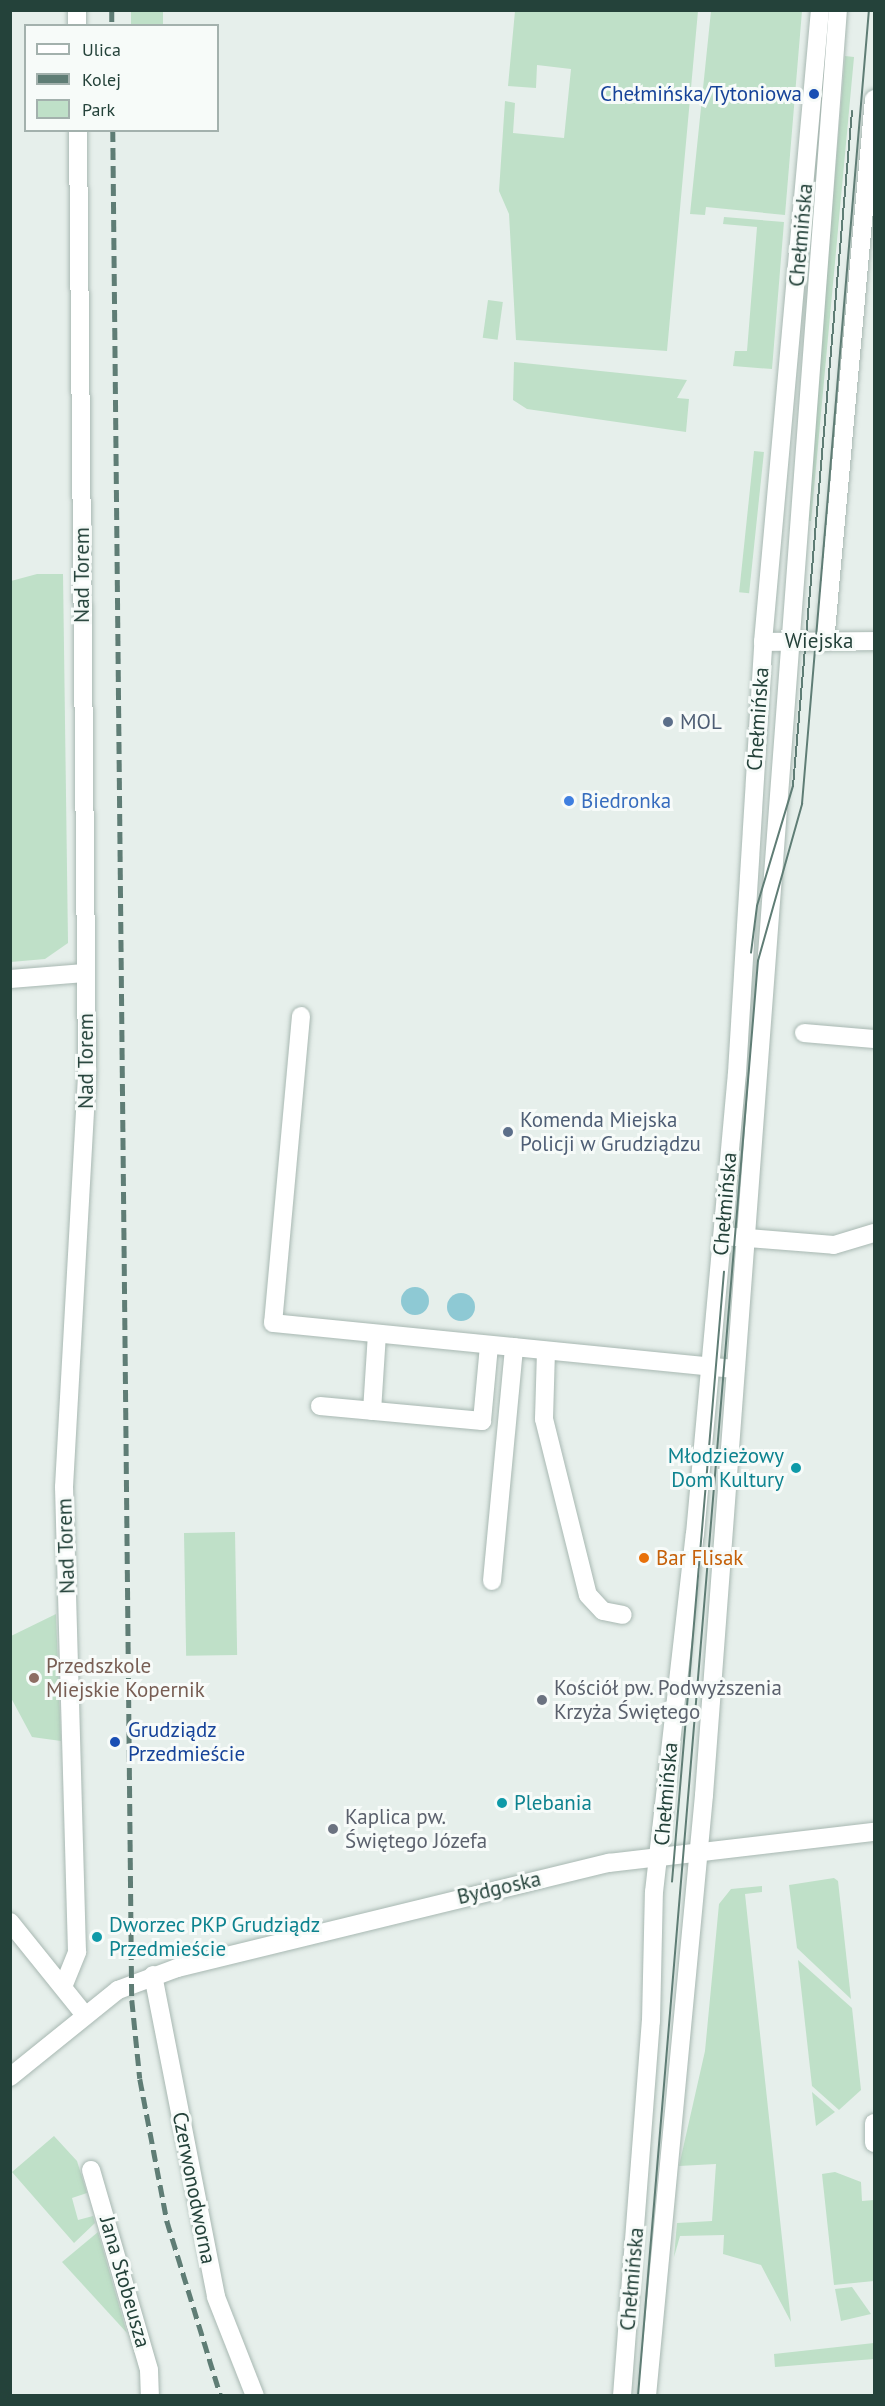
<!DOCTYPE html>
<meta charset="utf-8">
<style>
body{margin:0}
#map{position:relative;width:885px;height:2406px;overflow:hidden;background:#e6efeb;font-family:"PT Sans",sans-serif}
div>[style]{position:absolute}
.green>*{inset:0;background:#bfe0c8;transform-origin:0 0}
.water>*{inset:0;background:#8ec9d4}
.round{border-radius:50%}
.roads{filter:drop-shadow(0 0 2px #a8b8b2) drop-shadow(0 0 2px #a8b8b2)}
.street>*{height:18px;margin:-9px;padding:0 9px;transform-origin:9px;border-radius:9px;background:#fff}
.secondary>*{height:18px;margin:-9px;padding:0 9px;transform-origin:9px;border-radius:9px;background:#fff}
.tram>*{height:1.5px;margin:-0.75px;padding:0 0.75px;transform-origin:0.75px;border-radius:0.75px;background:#5f7d75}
.rail>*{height:4.5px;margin-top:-2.25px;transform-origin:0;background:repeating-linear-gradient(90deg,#5f7d75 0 12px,transparent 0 18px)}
.dots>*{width:16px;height:16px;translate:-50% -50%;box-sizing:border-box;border:3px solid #f7fbf9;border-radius:50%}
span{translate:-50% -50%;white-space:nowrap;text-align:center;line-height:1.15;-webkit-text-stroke:6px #f7fbf9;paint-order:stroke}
.transit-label{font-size:21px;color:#164399}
.right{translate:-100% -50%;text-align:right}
.left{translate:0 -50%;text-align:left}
.street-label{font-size:21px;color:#24423a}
.service-label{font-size:21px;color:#4e5e75}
.shop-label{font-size:21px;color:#366cbe}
.culture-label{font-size:21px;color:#0d838f}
.food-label{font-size:21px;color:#c56008}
.education-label{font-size:21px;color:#785e54}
.worship-label{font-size:21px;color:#5b616d}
.frame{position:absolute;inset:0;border:12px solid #24423a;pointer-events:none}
.legend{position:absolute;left:24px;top:24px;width:195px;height:108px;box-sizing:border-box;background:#f7fbf9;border:2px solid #a3b1ad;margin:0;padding:8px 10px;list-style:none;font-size:18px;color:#24423a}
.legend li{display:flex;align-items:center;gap:12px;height:30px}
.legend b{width:30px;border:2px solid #a3b1ad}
</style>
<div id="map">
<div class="green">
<i style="left:131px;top:11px;width:32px;height:14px"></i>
<i style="clip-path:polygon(515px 11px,698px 11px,667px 351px,516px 340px,509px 214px,499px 191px,505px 101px,515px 103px,513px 133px,564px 138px,571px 69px,537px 65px,536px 88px,508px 86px)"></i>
<i style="clip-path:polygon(711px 11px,802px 11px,785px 215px,706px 207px,705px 215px,690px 214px)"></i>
<i style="clip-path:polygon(845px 56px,854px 57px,811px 521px,806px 521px)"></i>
<i style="clip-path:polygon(724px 217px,784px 222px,772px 369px,733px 366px,735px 351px,747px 351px,757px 227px,723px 224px)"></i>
<i style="left:488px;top:300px;width:15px;height:38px;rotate:8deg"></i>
<i style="clip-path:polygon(514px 362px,687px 380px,677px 398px,689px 399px,686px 432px,527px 409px,513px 400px)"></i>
<i style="left:754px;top:451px;width:10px;height:142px;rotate:6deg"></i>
<i style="clip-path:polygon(37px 574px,63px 574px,68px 943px,45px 959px,11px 962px,11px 581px)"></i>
<i style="left:235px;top:1532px;width:123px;height:51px;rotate:89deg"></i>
<i style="clip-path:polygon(56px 1614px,56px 1615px,61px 1741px,32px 1737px,10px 1696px,11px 1636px)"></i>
<i style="clip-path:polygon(834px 1878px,838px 1881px,851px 1999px,797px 1948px,789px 1885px)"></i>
<i style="clip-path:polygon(762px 1886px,762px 1892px,745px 1894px,791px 2322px,761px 2265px,723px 2254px,724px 2235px,680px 2236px,674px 2257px,677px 2223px,712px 2221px,716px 2164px,679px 2166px,705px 2051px,719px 1904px,731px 1889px)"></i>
<i style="clip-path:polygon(798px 1960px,852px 2008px,861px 2090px,839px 2110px,812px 2086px)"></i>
<i style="clip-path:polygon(812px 2092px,835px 2112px,816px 2126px)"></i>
<i style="clip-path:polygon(54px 2136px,77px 2161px,87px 2193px,72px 2198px,78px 2220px,93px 2216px,95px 2223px,74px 2243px,12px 2172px)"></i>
<i style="clip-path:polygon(835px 2172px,861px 2182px,862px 2201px,874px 2200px,874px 2281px,834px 2285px,822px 2174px)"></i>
<i style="clip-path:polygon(98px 2232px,127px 2333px,62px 2262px)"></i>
<i style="clip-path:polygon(852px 2287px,871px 2314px,841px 2321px,835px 2289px)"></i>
<i style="clip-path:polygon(874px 2343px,874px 2359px,775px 2367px,774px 2354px)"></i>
</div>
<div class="water">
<i class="round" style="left:401px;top:1287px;width:28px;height:28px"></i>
<i class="round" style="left:447px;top:1293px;width:28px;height:28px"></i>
</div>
<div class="roads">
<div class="street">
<i style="left:77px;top:10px;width:16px;rotate:90deg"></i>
<i style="left:763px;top:642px;width:111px;rotate:-0.5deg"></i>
<i style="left:825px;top:642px;width:545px;rotate:-84.84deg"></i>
<i style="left:10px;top:979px;width:75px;rotate:-4.6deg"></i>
<i style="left:301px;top:1016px;width:308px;rotate:95.2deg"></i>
<i style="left:273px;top:1323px;width:462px;rotate:5.7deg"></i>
<i style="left:804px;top:1033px;width:70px;rotate:4.9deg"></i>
<i style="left:723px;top:1236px;width:111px;rotate:4.6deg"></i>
<i style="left:834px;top:1245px;width:42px;rotate:-16.7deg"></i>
<i style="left:546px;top:1351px;width:68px;rotate:91.7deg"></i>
<i style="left:544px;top:1419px;width:181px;rotate:76deg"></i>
<i style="left:588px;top:1595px;width:22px;rotate:47deg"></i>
<i style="left:603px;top:1611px;width:20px;rotate:11deg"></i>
<i style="left:320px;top:1406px;width:163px;rotate:5.3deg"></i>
<i style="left:482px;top:1421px;width:76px;rotate:-84.7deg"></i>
<i style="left:372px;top:1411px;width:77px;rotate:-86.3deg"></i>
<i style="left:492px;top:1581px;width:235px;rotate:-84.6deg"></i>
<i style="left:10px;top:1922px;width:118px;rotate:51.2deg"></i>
<i style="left:153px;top:1975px;width:328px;rotate:78.9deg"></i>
<i style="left:216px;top:2297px;width:106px;rotate:68.5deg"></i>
<i style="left:63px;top:1987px;width:38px;rotate:-68deg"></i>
<i style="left:77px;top:1952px;width:465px;rotate:-91.6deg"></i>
<i style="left:64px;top:1487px;width:418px;rotate:-86.8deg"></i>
<i style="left:87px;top:1070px;width:940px;rotate:-90.55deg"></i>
<i style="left:874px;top:2123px;width:20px;rotate:90deg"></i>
<i style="left:91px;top:2170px;width:208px;rotate:73.8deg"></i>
<i style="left:149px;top:2370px;width:26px;rotate:88deg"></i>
</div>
<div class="secondary">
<i style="left:10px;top:2077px;width:139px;rotate:-38.9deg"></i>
<i style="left:118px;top:1990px;width:63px;rotate:-20.4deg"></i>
<i style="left:177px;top:1968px;width:445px;rotate:-13.7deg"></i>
<i style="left:609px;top:1863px;width:267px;rotate:-6.7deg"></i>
<i style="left:622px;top:2396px;width:376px;rotate:-85.6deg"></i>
<i style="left:651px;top:2021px;width:129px;rotate:-88.7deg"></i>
<i style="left:654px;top:1892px;width:360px;rotate:-83.5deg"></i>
<i style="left:695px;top:1534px;width:463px;rotate:-84.8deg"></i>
<i style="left:737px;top:1073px;width:432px;rotate:-86.5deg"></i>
<i style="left:763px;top:642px;width:635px;rotate:-84.85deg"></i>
<i style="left:647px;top:2396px;width:604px;rotate:-84.58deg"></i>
<i style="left:704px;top:1795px;width:1790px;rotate:-85.71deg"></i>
</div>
</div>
<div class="tram">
<i style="left:751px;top:953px;width:47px;rotate:-82.7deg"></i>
<i style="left:757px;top:906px;width:125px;rotate:-73.3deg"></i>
<i style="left:793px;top:786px;width:677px;rotate:-85deg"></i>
<i style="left:672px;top:1882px;width:612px;rotate:-85.13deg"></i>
<i style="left:638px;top:2396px;width:1440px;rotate:-85.22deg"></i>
<i style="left:758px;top:961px;width:163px;rotate:-74.3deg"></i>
<i style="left:802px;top:804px;width:797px;rotate:-85.18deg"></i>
</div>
<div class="rail">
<i style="left:112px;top:10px;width:16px;rotate:90deg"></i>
<i style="left:113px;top:130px;width:1870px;rotate:89.42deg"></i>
<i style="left:132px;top:2000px;width:79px;rotate:84.2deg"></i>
<i style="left:140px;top:2079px;width:145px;rotate:79.2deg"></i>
<i style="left:167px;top:2221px;width:183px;rotate:72.9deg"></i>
</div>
<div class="dots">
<i style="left:814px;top:94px;background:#1a4fb4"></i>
<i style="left:668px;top:722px;background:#5c6f8a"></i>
<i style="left:569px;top:801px;background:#3f7fe0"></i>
<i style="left:508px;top:1132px;background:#5c6f8a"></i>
<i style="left:796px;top:1468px;background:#0f9aa8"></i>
<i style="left:644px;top:1558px;background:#e8710a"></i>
<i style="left:34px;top:1678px;background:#8d6e63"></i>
<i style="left:542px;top:1700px;background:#6b7280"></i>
<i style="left:115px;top:1742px;background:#1a4fb4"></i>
<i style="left:502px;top:1803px;background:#0f9aa8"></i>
<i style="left:333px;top:1829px;background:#6b7280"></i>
<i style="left:97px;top:1937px;background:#0f9aa8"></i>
</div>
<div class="transit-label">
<span class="right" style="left:802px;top:94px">Chełmińska/Tytoniowa</span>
<span class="left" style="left:128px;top:1742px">Grudziądz<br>Przedmieście</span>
</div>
<div class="street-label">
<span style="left:801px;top:235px;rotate:-85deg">Chełmińska</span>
<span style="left:82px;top:575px;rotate:-90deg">Nad Torem</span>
<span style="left:819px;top:641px">Wiejska</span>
<span style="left:758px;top:719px;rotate:-86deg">Chełmińska</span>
<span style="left:86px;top:1061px;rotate:-90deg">Nad Torem</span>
<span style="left:725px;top:1204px;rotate:-85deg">Chełmińska</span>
<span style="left:66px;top:1546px;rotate:-92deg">Nad Torem</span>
<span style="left:666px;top:1794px;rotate:-85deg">Chełmińska</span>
<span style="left:499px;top:1888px;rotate:-13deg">Bydgoska</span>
<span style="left:194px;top:2188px;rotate:79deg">Czerwonodworna</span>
<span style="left:632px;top:2279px;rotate:-85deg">Chełmińska</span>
<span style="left:125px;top:2282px;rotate:74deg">Jana Stobeusza</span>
</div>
<div class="service-label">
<span class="left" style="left:680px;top:722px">MOL</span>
<span class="left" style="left:520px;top:1132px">Komenda Miejska<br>Policji w Grudziądzu</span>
</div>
<div class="shop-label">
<span class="left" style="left:581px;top:801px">Biedronka</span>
</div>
<div class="culture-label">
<span class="right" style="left:784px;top:1468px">Młodzieżowy<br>Dom Kultury</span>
<span class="left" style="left:514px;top:1803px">Plebania</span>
<span class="left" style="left:109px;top:1937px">Dworzec PKP Grudziądz<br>Przedmieście</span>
</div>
<div class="food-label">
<span class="left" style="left:656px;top:1558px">Bar Flisak</span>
</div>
<div class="education-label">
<span class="left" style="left:46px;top:1678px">Przedszkole<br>Miejskie Kopernik</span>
</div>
<div class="worship-label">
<span class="left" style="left:554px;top:1700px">Kościół pw. Podwyższenia<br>Krzyża Świętego</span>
<span class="left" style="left:345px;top:1829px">Kaplica pw.<br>Świętego Józefa</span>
</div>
<div class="frame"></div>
<ul class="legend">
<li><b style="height:8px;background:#fff"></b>Ulica</li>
<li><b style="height:8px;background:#5f7d75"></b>Kolej</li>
<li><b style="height:16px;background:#bfe0c8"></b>Park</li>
</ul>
</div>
